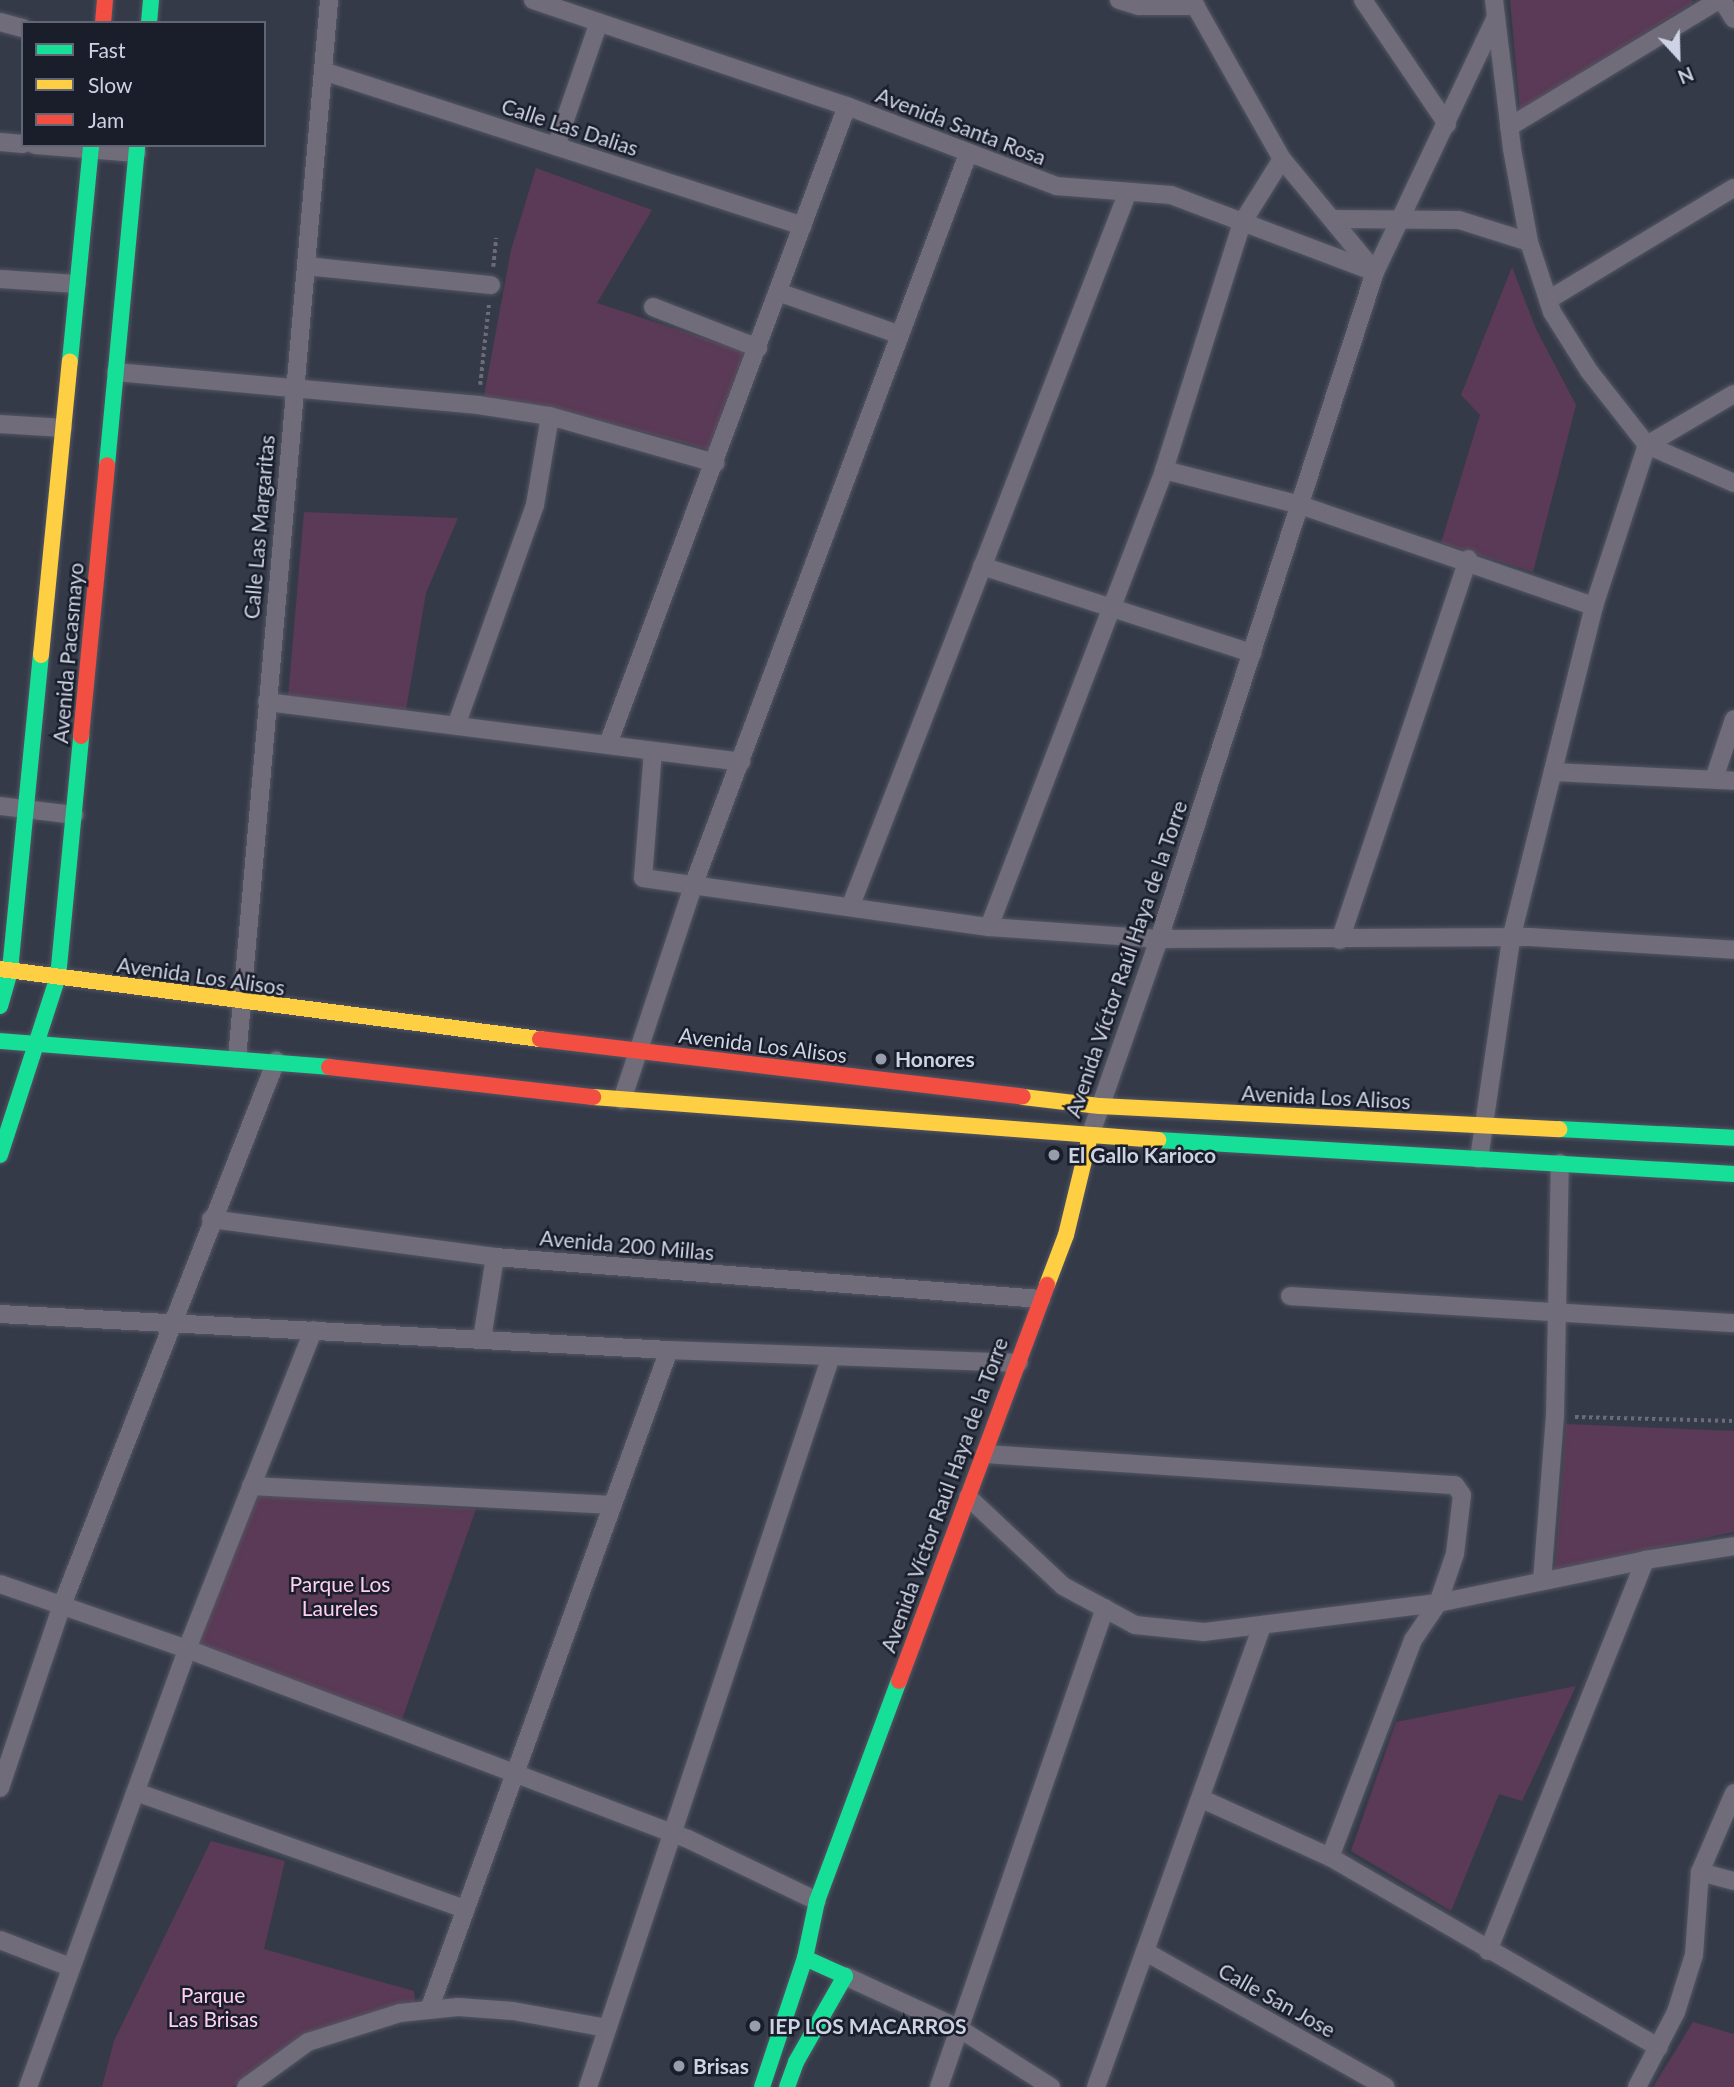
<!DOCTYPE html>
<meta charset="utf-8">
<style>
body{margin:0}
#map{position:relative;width:1734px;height:2087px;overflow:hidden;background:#353a49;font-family:Lato,sans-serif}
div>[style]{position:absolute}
.green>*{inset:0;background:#5a3a56}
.path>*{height:3.5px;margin-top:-1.75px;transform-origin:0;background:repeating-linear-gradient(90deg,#6c6b77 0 3.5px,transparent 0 7px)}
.roads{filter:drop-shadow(0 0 2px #525663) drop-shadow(0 0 2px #525663)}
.street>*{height:18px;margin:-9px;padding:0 9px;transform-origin:9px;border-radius:9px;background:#706c7a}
.fast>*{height:16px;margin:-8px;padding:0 8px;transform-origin:8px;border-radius:8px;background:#16e098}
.slow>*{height:16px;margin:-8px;padding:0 8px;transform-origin:8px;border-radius:8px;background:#ffcf43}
.jam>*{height:16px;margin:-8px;padding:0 8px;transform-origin:8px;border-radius:8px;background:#f24e42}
.dots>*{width:19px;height:19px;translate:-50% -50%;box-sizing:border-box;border:4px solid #1a1e2a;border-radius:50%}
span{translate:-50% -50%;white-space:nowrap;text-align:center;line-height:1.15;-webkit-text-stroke:5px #1a1e2a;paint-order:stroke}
.street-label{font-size:21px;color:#cdd3e4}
.poi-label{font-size:21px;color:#cdd3e4;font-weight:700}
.left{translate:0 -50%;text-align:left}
.park-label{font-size:21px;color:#fecff2}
.legend{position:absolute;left:21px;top:21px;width:245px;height:126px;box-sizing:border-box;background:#1a1e2a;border:2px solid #626674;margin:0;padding:9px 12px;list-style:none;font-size:21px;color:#cdd3e4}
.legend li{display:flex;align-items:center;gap:14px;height:35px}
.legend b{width:35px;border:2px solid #626674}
.north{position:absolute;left:1643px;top:21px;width:70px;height:70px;-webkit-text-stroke:5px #1a1e2a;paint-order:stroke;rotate:158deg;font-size:19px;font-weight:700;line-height:28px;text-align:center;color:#cdd3e4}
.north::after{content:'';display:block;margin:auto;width:24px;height:32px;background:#cdd3e4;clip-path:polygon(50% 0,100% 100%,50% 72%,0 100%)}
</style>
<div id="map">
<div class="green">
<i style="clip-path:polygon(1510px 0,1692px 0,1693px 3px,1520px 110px)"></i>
<i style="clip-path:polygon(536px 168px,652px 210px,597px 303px,749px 353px,714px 451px,557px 409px,484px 396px,511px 250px)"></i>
<i style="clip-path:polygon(1512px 267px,1536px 329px,1576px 405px,1533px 572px,1441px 543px,1480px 415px,1461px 395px)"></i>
<i style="clip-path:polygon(304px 512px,458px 518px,426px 593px,406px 710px,288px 697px)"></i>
<i style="clip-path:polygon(1566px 1424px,1734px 1431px,1734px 1532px,1555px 1569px)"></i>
<i style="clip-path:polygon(256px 1494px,476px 1509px,401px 1722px,197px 1645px)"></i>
<i style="clip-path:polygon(1576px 1686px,1522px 1801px,1499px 1794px,1451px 1911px,1351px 1851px,1396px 1722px)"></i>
<i style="clip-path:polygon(211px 1841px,285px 1861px,264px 1949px,414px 1991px,415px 2002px,305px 2036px,232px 2087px,102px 2087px,114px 2041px)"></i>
<i style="clip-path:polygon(1693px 2022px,1734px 2034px,1734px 2087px,1653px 2087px)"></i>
</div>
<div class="path">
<i style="left:493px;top:267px;width:29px;rotate:-84deg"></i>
<i style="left:480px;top:385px;width:83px;rotate:-83.8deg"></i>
<i style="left:1575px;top:1417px;width:159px;rotate:1.4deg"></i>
</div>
<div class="roads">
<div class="street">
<i style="left:533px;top:0;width:331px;rotate:18.7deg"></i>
<i style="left:847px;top:106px;width:224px;rotate:20.9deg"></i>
<i style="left:1056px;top:186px;width:115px;rotate:4.5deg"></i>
<i style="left:1171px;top:195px;width:218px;rotate:20.7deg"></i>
<i style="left:1119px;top:0;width:21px;rotate:17deg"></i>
<i style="left:1139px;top:6px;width:57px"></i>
<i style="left:1192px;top:0;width:183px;rotate:60.5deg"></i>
<i style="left:1282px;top:159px;width:146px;rotate:50.5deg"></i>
<i style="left:1363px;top:0;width:150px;rotate:55.9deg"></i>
<i style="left:1494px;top:0;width:150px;rotate:83.1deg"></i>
<i style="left:1512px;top:149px;width:95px;rotate:79.6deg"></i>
<i style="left:1529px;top:242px;width:74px;rotate:71.8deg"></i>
<i style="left:1552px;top:312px;width:70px;rotate:57.9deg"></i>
<i style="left:1589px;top:371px;width:94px;rotate:51.9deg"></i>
<i style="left:1647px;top:445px;width:95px;rotate:23.6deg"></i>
<i style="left:1722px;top:0;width:22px;rotate:58deg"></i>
<i style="left:0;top:22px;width:24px;rotate:15deg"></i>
<i style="left:323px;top:71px;width:504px;rotate:17.9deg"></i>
<i style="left:1509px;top:127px;width:245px;rotate:-31.2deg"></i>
<i style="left:0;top:142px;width:23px;rotate:5deg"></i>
<i style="left:35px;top:145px;width:102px;rotate:4.5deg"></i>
<i style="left:556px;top:146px;width:131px;rotate:-70.9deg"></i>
<i style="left:1335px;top:219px;width:124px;rotate:0.5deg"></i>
<i style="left:1459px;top:220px;width:73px;rotate:17.4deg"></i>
<i style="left:306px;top:266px;width:186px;rotate:5.9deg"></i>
<i style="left:0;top:279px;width:77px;rotate:3.7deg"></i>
<i style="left:778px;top:292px;width:129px;rotate:19.4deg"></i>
<i style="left:1548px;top:300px;width:217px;rotate:-31.1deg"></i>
<i style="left:653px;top:307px;width:113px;rotate:21.3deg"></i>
<i style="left:116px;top:372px;width:364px;rotate:5.2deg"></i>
<i style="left:478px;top:405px;width:73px;rotate:8.7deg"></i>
<i style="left:550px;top:416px;width:172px;rotate:15.9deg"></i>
<i style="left:0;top:424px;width:63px;rotate:3.6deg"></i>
<i style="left:1164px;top:470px;width:140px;rotate:14.4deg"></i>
<i style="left:1300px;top:505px;width:311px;rotate:19deg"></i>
<i style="left:982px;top:566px;width:284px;rotate:17.9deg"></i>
<i style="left:267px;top:702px;width:478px;rotate:7.2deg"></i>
<i style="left:457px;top:723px;width:232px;rotate:-70.3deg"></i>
<i style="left:535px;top:505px;width:90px;rotate:-80.4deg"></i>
<i style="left:608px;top:744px;width:681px;rotate:-69.46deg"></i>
<i style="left:653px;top:751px;width:127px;rotate:94.5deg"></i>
<i style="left:643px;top:878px;width:349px;rotate:8.1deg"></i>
<i style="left:989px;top:927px;width:170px;rotate:4deg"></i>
<i style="left:1159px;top:939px;width:371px;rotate:-0.3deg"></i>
<i style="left:1530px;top:937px;width:204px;rotate:3.6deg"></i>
<i style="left:1553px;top:772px;width:181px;rotate:2.8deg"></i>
<i style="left:1714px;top:779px;width:63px;rotate:-71.6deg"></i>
<i style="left:0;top:806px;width:75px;rotate:6.9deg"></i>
<i style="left:851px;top:905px;width:763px;rotate:-68.78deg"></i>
<i style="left:989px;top:927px;width:489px;rotate:-69deg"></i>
<i style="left:1164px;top:470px;width:259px;rotate:-72.5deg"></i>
<i style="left:1242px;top:223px;width:75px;rotate:-58deg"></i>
<i style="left:1340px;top:940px;width:402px;rotate:-71.4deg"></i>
<i style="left:237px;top:1059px;width:1063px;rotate:-85.03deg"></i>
<i style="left:622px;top:1100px;width:225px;rotate:-71.6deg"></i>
<i style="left:693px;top:886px;width:782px;rotate:-69.41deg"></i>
<i style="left:1090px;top:1136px;width:209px;rotate:-70.7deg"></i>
<i style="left:1159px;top:939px;width:701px;rotate:-72.06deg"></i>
<i style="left:1375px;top:272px;width:280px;rotate:-64.6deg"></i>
<i style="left:1479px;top:1159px;width:222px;rotate:-81.7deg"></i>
<i style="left:1511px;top:939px;width:343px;rotate:-76deg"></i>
<i style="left:1594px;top:606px;width:169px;rotate:-71.8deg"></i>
<i style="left:1647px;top:445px;width:101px;rotate:-30.4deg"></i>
<i style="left:211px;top:1219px;width:287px;rotate:7.6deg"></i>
<i style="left:495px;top:1257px;width:548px;rotate:4.4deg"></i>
<i style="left:1290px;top:1296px;width:445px;rotate:3.5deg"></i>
<i style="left:0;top:1314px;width:670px;rotate:3.08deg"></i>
<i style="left:669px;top:1350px;width:350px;rotate:2.1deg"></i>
<i style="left:482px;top:1339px;width:83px;rotate:-81deg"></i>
<i style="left:985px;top:1454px;width:471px;rotate:3.8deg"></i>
<i style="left:1455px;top:1485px;width:12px;rotate:55deg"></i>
<i style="left:1462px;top:1495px;width:59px;rotate:96.8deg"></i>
<i style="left:1455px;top:1554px;width:52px;rotate:109.1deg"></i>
<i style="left:1438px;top:1603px;width:45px;rotate:124deg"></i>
<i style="left:1413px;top:1640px;width:232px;rotate:110.9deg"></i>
<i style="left:251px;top:1486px;width:362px;rotate:3deg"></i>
<i style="left:968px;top:1497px;width:130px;rotate:43.1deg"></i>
<i style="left:1063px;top:1586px;width:82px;rotate:28.4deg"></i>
<i style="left:1135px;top:1625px;width:69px;rotate:5.8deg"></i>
<i style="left:1204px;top:1632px;width:236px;rotate:-7.1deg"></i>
<i style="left:1438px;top:1603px;width:211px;rotate:-11.7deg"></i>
<i style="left:1645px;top:1560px;width:90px;rotate:-8.9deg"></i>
<i style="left:1542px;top:1581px;width:166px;rotate:-85.5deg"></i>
<i style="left:1555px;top:1416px;width:253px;rotate:-88.9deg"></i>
<i style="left:0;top:1584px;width:198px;rotate:19.2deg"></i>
<i style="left:187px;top:1649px;width:536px;rotate:20.77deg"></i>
<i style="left:688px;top:1839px;width:143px;rotate:25.7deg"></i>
<i style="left:0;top:1788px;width:193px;rotate:-71.3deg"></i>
<i style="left:62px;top:1605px;width:585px;rotate:-68.53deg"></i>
<i style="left:136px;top:1792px;width:349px;rotate:19.6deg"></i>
<i style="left:1202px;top:1799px;width:141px;rotate:24.4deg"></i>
<i style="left:1330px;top:1857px;width:380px;rotate:30.1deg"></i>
<i style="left:1700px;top:1872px;width:35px;rotate:15deg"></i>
<i style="left:0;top:1940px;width:75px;rotate:21.1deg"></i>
<i style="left:1488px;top:1951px;width:421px;rotate:-68.1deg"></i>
<i style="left:1146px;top:1952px;width:275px;rotate:29.4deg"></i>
<i style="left:845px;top:1976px;width:127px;rotate:24.7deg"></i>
<i style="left:960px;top:2029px;width:108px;rotate:32.5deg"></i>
<i style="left:429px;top:2010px;width:702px;rotate:-70.02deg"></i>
<i style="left:28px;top:2087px;width:466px;rotate:-70deg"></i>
<i style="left:187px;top:1649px;width:343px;rotate:-68.4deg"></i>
<i style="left:246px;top:2087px;width:77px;rotate:-36deg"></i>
<i style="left:308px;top:2042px;width:96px;rotate:-17.5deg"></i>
<i style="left:400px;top:2013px;width:58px;rotate:-5.9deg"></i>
<i style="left:458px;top:2007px;width:55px;rotate:4.2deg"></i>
<i style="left:513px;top:2011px;width:96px;rotate:10.3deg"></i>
<i style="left:588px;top:2087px;width:770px;rotate:-71.61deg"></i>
<i style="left:939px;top:2087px;width:507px;rotate:-70.89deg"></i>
<i style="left:1096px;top:2087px;width:488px;rotate:-70.2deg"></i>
<i style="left:1637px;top:2087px;width:85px;rotate:-62.5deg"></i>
<i style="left:1676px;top:2012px;width:60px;rotate:-72.5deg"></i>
<i style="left:1694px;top:1955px;width:83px;rotate:-85.9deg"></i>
<i style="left:1700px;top:1872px;width:86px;rotate:-66.7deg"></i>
</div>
<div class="fast">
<i style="left:149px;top:23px;width:23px;rotate:-85deg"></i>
<i style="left:70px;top:361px;width:217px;rotate:-84.4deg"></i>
<i style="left:107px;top:465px;width:321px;rotate:-84.6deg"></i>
<i style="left:0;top:1006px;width:37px;rotate:-74deg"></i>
<i style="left:10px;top:970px;width:317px;rotate:-84.4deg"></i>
<i style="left:0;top:1041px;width:330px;rotate:4.5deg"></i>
<i style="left:1559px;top:1129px;width:175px;rotate:2.9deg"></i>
<i style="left:1158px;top:1140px;width:577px;rotate:3.38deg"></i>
<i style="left:0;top:1155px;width:187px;rotate:-72deg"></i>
<i style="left:58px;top:977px;width:242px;rotate:-84.5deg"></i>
<i style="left:762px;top:2087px;width:136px;rotate:-71.6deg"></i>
<i style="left:805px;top:1958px;width:58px;rotate:-78.1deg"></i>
<i style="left:817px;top:1901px;width:235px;rotate:-69.6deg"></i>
<i style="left:787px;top:2087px;width:27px;rotate:-70deg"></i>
<i style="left:796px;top:2062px;width:99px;rotate:-60.3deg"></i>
<i style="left:845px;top:1976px;width:44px;rotate:-155.8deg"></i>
</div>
<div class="slow">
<i style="left:41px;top:655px;width:295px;rotate:-84.4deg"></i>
<i style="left:0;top:969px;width:545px;rotate:7.39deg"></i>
<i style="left:593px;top:1097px;width:567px;rotate:4.35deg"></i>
<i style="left:1023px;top:1097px;width:78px;rotate:6.7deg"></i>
<i style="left:1100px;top:1106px;width:460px;rotate:2.9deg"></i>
<i style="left:1047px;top:1285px;width:53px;rotate:-69.2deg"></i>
<i style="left:1066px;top:1235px;width:102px;rotate:-76.4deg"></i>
</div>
<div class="jam">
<i style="left:103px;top:23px;width:23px;rotate:-85deg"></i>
<i style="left:81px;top:736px;width:272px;rotate:-84.5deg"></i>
<i style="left:540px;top:1039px;width:486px;rotate:6.8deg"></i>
<i style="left:329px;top:1067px;width:266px;rotate:6.5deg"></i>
<i style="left:899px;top:1681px;width:423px;rotate:-69.5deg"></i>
</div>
</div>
<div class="dots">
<i style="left:881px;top:1059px;background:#989dae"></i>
<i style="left:1054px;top:1155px;background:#989dae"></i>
<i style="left:755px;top:2026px;background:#989dae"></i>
<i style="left:679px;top:2066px;background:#989dae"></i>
</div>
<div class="street-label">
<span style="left:961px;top:126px;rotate:21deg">Avenida Santa Rosa</span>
<span style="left:570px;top:127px;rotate:18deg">Calle Las Dalias</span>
<span style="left:259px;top:527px;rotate:-85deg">Calle Las Margaritas</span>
<span style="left:68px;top:653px;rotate:-85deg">Avenida Pacasmayo</span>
<span style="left:1126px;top:959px;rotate:-71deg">Avenida Víctor Raúl Haya de la Torre</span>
<span style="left:201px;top:976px;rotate:8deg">Avenida Los Alisos</span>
<span style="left:763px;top:1045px;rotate:7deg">Avenida Los Alisos</span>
<span style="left:1326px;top:1097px;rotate:3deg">Avenida Los Alisos</span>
<span style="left:627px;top:1245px;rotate:5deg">Avenida 200 Millas</span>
<span style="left:944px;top:1495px;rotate:-70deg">Avenida Víctor Raúl Haya de la Torre</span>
<span style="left:1277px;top:2000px;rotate:29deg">Calle San Jose</span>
</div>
<div class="poi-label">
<span class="left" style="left:895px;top:1059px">Honores</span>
<span class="left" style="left:1068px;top:1155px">El Gallo Karioco</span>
<span class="left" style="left:769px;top:2026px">IEP LOS MACARROS</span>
<span class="left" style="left:693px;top:2066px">Brisas</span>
</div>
<div class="park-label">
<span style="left:340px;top:1596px">Parque Los<br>Laureles</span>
<span style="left:213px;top:2007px">Parque<br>Las Brisas</span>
</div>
<ul class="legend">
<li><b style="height:9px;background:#16e098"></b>Fast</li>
<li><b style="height:9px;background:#ffcf43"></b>Slow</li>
<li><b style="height:9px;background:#f24e42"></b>Jam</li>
</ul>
<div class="north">N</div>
</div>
